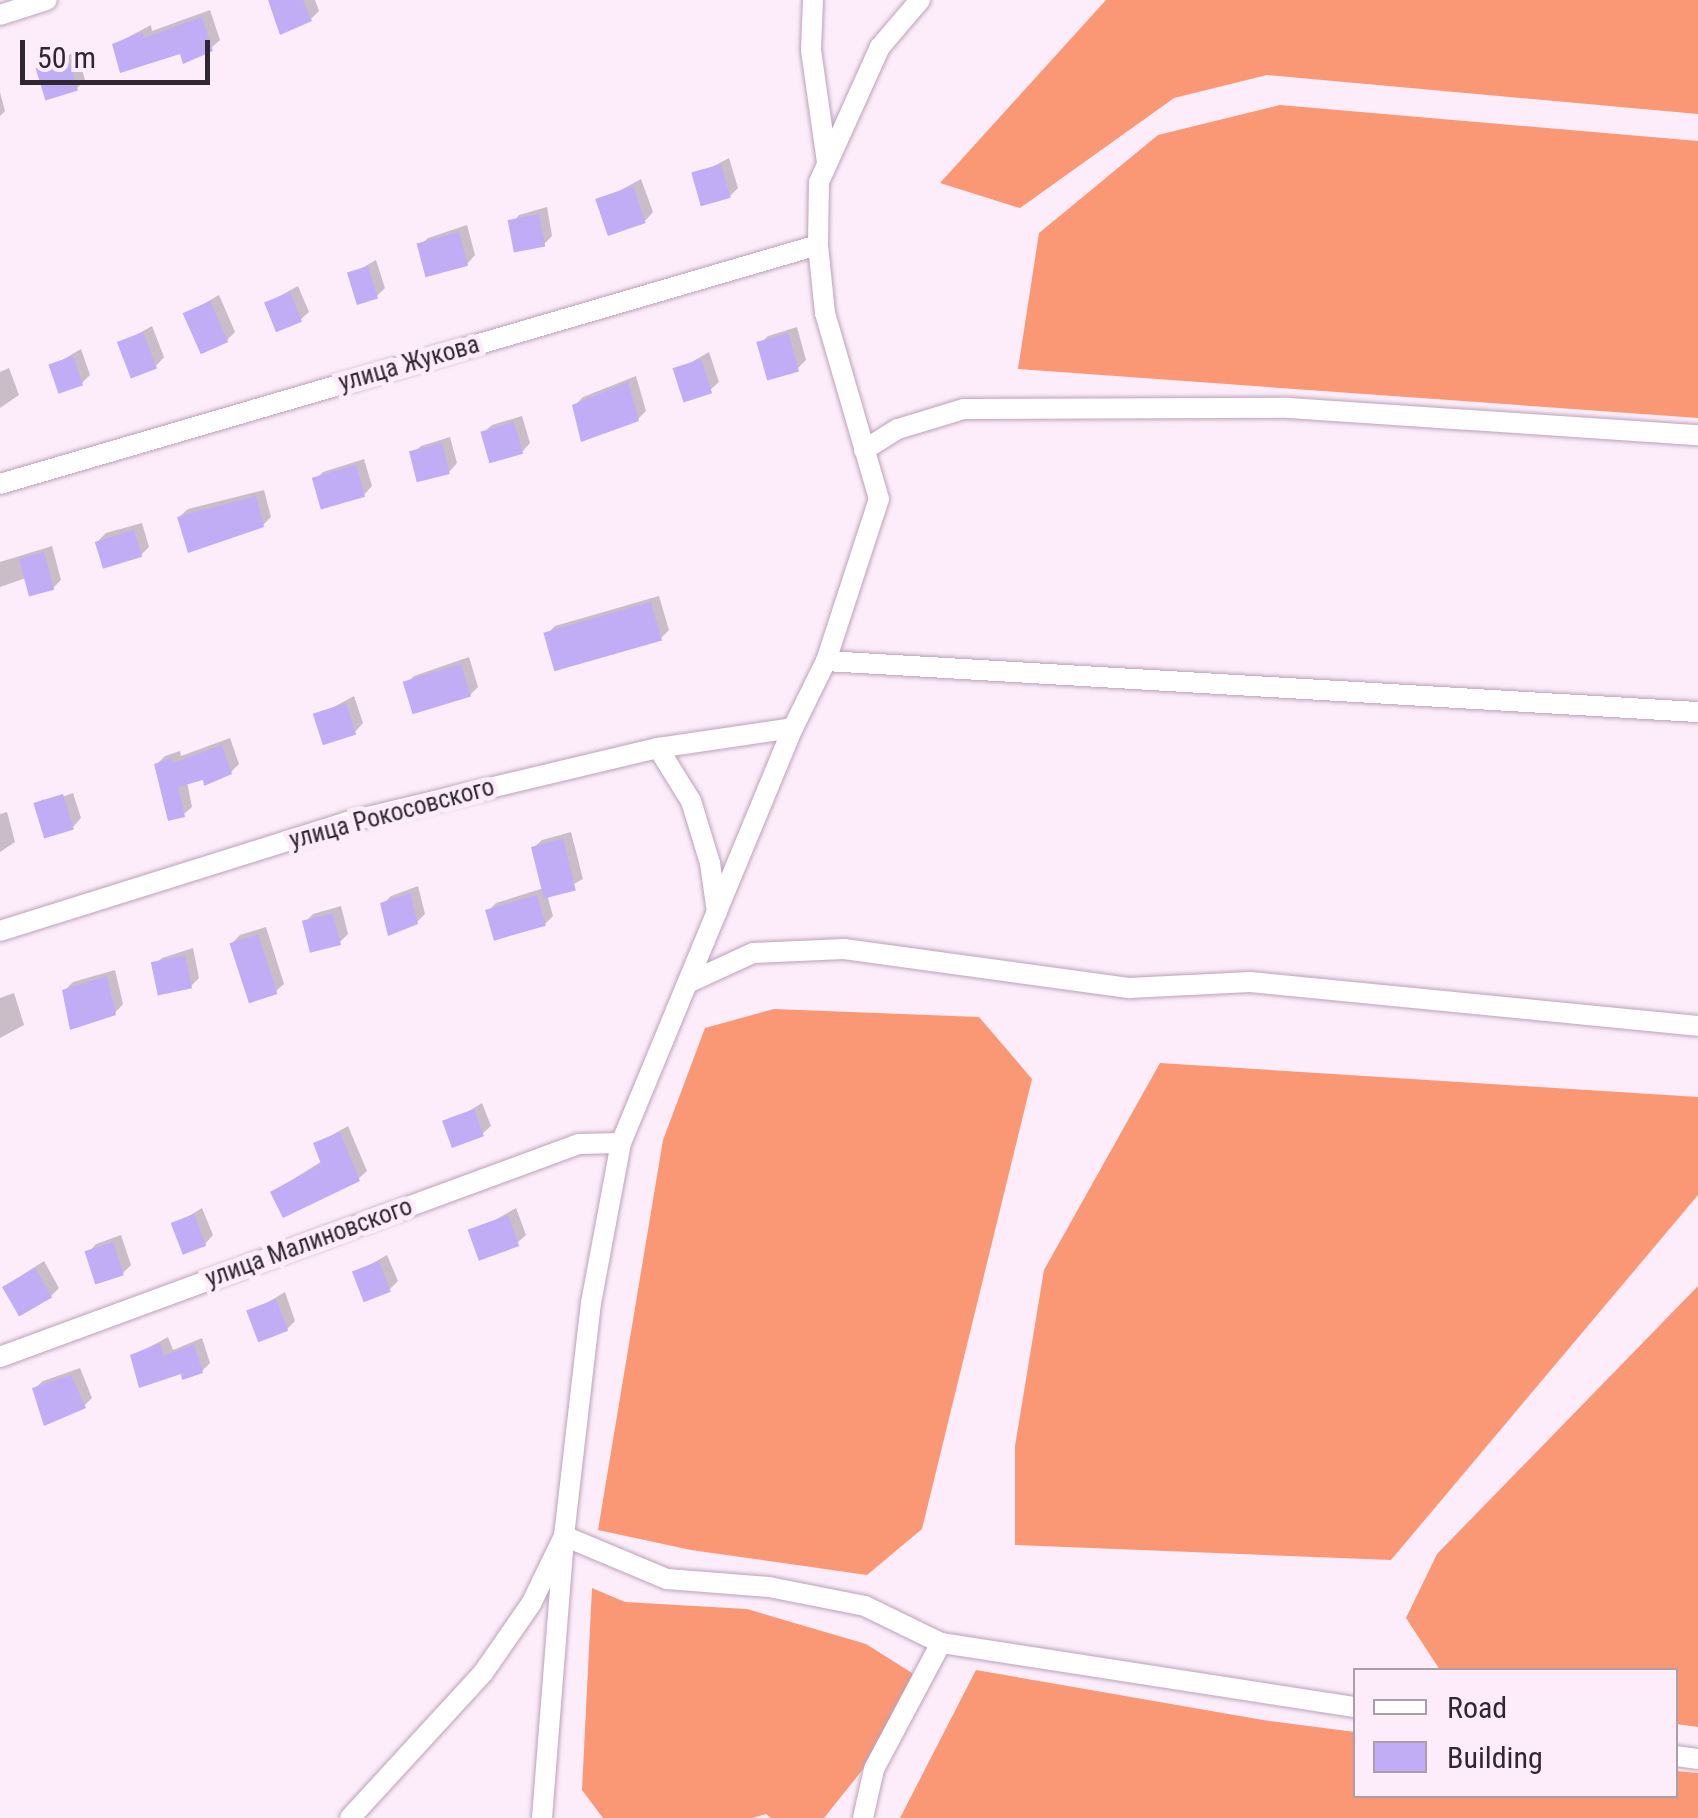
<!DOCTYPE html>
<meta charset="utf-8">
<style>
body{margin:0}
#map{position:relative;width:1698px;height:1818px;overflow:hidden;background:#fdedfa;font-family:"Roboto Condensed",sans-serif}
div>[style]{position:absolute}
.forest>*{inset:0;background:#fa9876}
.shadow>*{inset:0;background:#0003}
.building>*{inset:0;background:#c1adf5;transform-origin:0 0}
.roads{filter:drop-shadow(0 0 2px #bba2b8) drop-shadow(0 0 2px #bba2b8)}
.minor>*{height:20px;margin:-10px;padding:0 10px;transform-origin:10px;border-radius:10px;background:#fff}
span{translate:-50% -50%;white-space:nowrap;text-align:center;line-height:1.15;-webkit-text-stroke:10px #fdedfa;paint-order:stroke}
.street-label{font-size:25px;color:#312730}
.legend{position:absolute;left:1353px;top:1668px;width:325px;height:130px;box-sizing:border-box;background:#fdedfa;border:2px solid #ab9ea9;margin:0;padding:12px 18px;list-style:none;font-size:30px;color:#312730}
.legend li{display:flex;align-items:center;gap:20px;height:50px}
.legend b{width:50px;border:2px solid #ab9ea9}
.scale{position:absolute;left:20px;top:40px;width:190px;height:45px;box-sizing:border-box;border:5px solid #312730;border-top:0;padding-left:12px;font-size:30px;line-height:35px;white-space:nowrap;color:#312730;-webkit-text-stroke:8px #fdedfa;paint-order:stroke}
</style>
<div id="map">
<div class="forest">
<i style="clip-path:polygon(1106px 0,1698px 0,1698px 114px,1267px 75px,1174px 98px,1020px 208px,940px 183px)"></i>
<i style="clip-path:polygon(1280px 105px,1698px 141px,1698px 418px,1018px 369px,1039px 233px,1158px 135px)"></i>
<i style="clip-path:polygon(774px 1009px,979px 1017px,1032px 1079px,922px 1529px,867px 1575px,691px 1550px,598px 1530px,663px 1140px,705px 1028px)"></i>
<i style="clip-path:polygon(1160px 1063px,1698px 1097px,1698px 1195px,1391px 1560px,1015px 1545px,1015px 1446px,1044px 1270px)"></i>
<i style="clip-path:polygon(1698px 1286px,1698px 1727px,1676px 1724px,1676px 1670px,1440px 1670px,1406px 1618px,1437px 1554px)"></i>
<i style="clip-path:polygon(592px 1588px,625px 1602px,747px 1609px,866px 1644px,912px 1673px,919px 1699px,824px 1818px,771px 1818px,766px 1814px,752px 1818px,603px 1818px,582px 1790px)"></i>
<i style="clip-path:polygon(976px 1670px,1263px 1720px,1355px 1732px,1356px 1796px,1676px 1796px,1676px 1771px,1698px 1773px,1698px 1818px,900px 1818px)"></i>
</div>
<div class="shadow">
<i style="clip-path:polygon(271px 0,315px 0,319px 11px,311px 19px)"></i>
<i style="clip-path:polygon(210px 10px,220px 40px,211px 48px,181px 51px,115px 44px,151px 25px,152px 31px)"></i>
<i style="clip-path:polygon(77px 52px,85px 80px,77px 88px,38px 71px,47px 62px)"></i>
<i style="clip-path:polygon(0 92px,5px 111px,0 116px)"></i>
<i style="clip-path:polygon(729px 158px,738px 188px,730px 196px,695px 176px)"></i>
<i style="clip-path:polygon(641px 179px,653px 212px,645px 221px,599px 202px)"></i>
<i style="clip-path:polygon(547px 207px,552px 236px,544px 244px,511px 224px,519px 215px)"></i>
<i style="clip-path:polygon(467px 225px,475px 255px,467px 264px,419px 246px,428px 238px)"></i>
<i style="clip-path:polygon(376px 260px,385px 288px,376px 297px,350px 275px)"></i>
<i style="clip-path:polygon(298px 286px,309px 312px,300px 320px,267px 303px)"></i>
<i style="clip-path:polygon(219px 295px,235px 332px,227px 340px,186px 314px)"></i>
<i style="clip-path:polygon(152px 326px,164px 357px,156px 366px,120px 344px)"></i>
<i style="clip-path:polygon(797px 327px,806px 360px,798px 368px,760px 344px,768px 336px)"></i>
<i style="clip-path:polygon(81px 349px,90px 375px,82px 383px,52px 366px)"></i>
<i style="clip-path:polygon(709px 352px,719px 382px,710px 390px,676px 371px)"></i>
<i style="clip-path:polygon(9px 368px,19px 395px,0 408px,0 372px)"></i>
<i style="clip-path:polygon(636px 376px,646px 411px,638px 419px,574px 406px,583px 397px)"></i>
<i style="clip-path:polygon(522px 416px,530px 443px,522px 452px,483px 433px,492px 425px)"></i>
<i style="clip-path:polygon(450px 437px,457px 463px,449px 472px,412px 454px,421px 446px)"></i>
<i style="clip-path:polygon(364px 459px,372px 486px,364px 495px,315px 480px,323px 472px)"></i>
<i style="clip-path:polygon(264px 490px,271px 517px,263px 525px,179px 517px,188px 509px)"></i>
<i style="clip-path:polygon(142px 523px,149px 547px,141px 555px,98px 541px,106px 533px)"></i>
<i style="clip-path:polygon(52px 546px,61px 580px,53px 588px,26px 578px,0 587px,0 562px)"></i>
<i style="clip-path:polygon(659px 596px,669px 630px,661px 638px,546px 635px,555px 626px)"></i>
<i style="clip-path:polygon(469px 657px,478px 687px,470px 695px,406px 684px,414px 676px)"></i>
<i style="clip-path:polygon(354px 696px,363px 723px,355px 732px,317px 716px)"></i>
<i style="clip-path:polygon(230px 738px,239px 764px,231px 772px,187px 782px,192px 807px,183px 815px,156px 765px,165px 756px,180px 751px,181px 756px)"></i>
<i style="clip-path:polygon(73px 793px,81px 818px,73px 827px,36px 805px,43px 799px,43px 804px)"></i>
<i style="clip-path:polygon(7px 812px,15px 842px,0 852px,0 814px)"></i>
<i style="clip-path:polygon(571px 832px,583px 879px,548px 898px,553px 916px,545px 924px,488px 911px,496px 903px,544px 888px,533px 848px,542px 840px)"></i>
<i style="clip-path:polygon(418px 886px,425px 914px,417px 922px,383px 904px,391px 896px)"></i>
<i style="clip-path:polygon(341px 906px,348px 934px,340px 942px,305px 922px,313px 914px)"></i>
<i style="clip-path:polygon(266px 927px,284px 984px,275px 992px,232px 943px,240px 935px)"></i>
<i style="clip-path:polygon(193px 948px,199px 978px,191px 986px,153px 966px,162px 958px)"></i>
<i style="clip-path:polygon(115px 970px,123px 1004px,115px 1013px,64px 991px,73px 982px)"></i>
<i style="clip-path:polygon(14px 993px,24px 1025px,0 1038px,0 998px)"></i>
<i style="clip-path:polygon(482px 1103px,491px 1126px,482px 1134px,446px 1125px)"></i>
<i style="clip-path:polygon(348px 1126px,367px 1171px,358px 1179px,273px 1192px,322px 1161px,316px 1144px)"></i>
<i style="clip-path:polygon(202px 1208px,213px 1235px,205px 1244px,174px 1225px)"></i>
<i style="clip-path:polygon(516px 1208px,526px 1235px,517px 1243px,472px 1233px)"></i>
<i style="clip-path:polygon(121px 1235px,131px 1265px,123px 1273px,88px 1253px,96px 1244px)"></i>
<i style="clip-path:polygon(387px 1255px,398px 1281px,389px 1290px,355px 1273px)"></i>
<i style="clip-path:polygon(44px 1261px,59px 1288px,51px 1296px,5px 1286px)"></i>
<i style="clip-path:polygon(285px 1292px,295px 1321px,287px 1329px,250px 1313px)"></i>
<i style="clip-path:polygon(168px 1337px,173px 1350px,202px 1338px,210px 1363px,202px 1371px,182px 1370px,133px 1356px)"></i>
<i style="clip-path:polygon(80px 1368px,92px 1398px,84px 1406px,34px 1389px,43px 1381px)"></i>
</div>
<div class="building">
<i style="clip-path:polygon(268px 0,303px 0,312px 21px,280px 35px)"></i>
<i style="clip-path:polygon(202px 17px,213px 51px,183px 64px,180px 54px,120px 73px,112px 44px,142px 32px,144px 38px)"></i>
<i style="left:68px;top:58px;width:34px;height:34px;rotate:73deg"></i>
<i style="left:721px;top:164px;width:35px;height:31px;rotate:74deg"></i>
<i style="left:633px;top:186px;width:39px;height:40px;rotate:71deg"></i>
<i style="left:539px;top:214px;width:33px;height:32px;rotate:79deg"></i>
<i style="left:459px;top:232px;width:35px;height:44px;rotate:75deg"></i>
<i style="left:368px;top:266px;width:34px;height:22px;rotate:73deg"></i>
<i style="left:290px;top:292px;width:32px;height:28px;rotate:68deg"></i>
<i style="left:210px;top:301px;width:45px;height:30px;rotate:66deg"></i>
<i style="left:143px;top:332px;width:39px;height:28px;rotate:69deg"></i>
<i style="left:788px;top:333px;width:40px;height:33px;rotate:74deg"></i>
<i style="left:73px;top:356px;width:31px;height:26px;rotate:71deg"></i>
<i style="left:701px;top:359px;width:36px;height:30px;rotate:72deg"></i>
<i style="clip-path:polygon(628px 382px,639px 421px,581px 442px,572px 405px)"></i>
<i style="left:514px;top:422px;width:33px;height:35px;rotate:74deg"></i>
<i style="left:442px;top:443px;width:32px;height:34px;rotate:76deg"></i>
<i style="left:356px;top:465px;width:33px;height:46px;rotate:74deg"></i>
<i style="clip-path:polygon(256px 496px,264px 527px,188px 553px,177px 517px)"></i>
<i style="left:134px;top:530px;width:28px;height:41px;rotate:73deg"></i>
<i style="left:44px;top:552px;width:39px;height:26px;rotate:75deg"></i>
<i style="left:651px;top:602px;width:40px;height:112px;rotate:74deg"></i>
<i style="left:461px;top:664px;width:34px;height:61px;rotate:73deg"></i>
<i style="left:346px;top:703px;width:33px;height:35px;rotate:72deg"></i>
<i style="clip-path:polygon(222px 745px,232px 774px,204px 786px,203px 780px,178px 787px,185px 817px,168px 821px,154px 764px,172px 758px,173px 763px)"></i>
<i style="left:63px;top:794px;width:37px;height:31px;rotate:73deg"></i>
<i style="left:563px;top:839px;width:53px;height:33px;rotate:76deg"></i>
<i style="clip-path:polygon(410px 893px,418px 924px,388px 936px,380px 903px)"></i>
<i style="left:537px;top:895px;width:32px;height:54px;rotate:74deg"></i>
<i style="left:333px;top:913px;width:33px;height:32px;rotate:76deg"></i>
<i style="left:258px;top:934px;width:63px;height:30px;rotate:72deg"></i>
<i style="left:185px;top:955px;width:34px;height:35px;rotate:78deg"></i>
<i style="clip-path:polygon(107px 976px,116px 1015px,70px 1030px,62px 990px)"></i>
<i style="left:474px;top:1109px;width:29px;height:34px;rotate:70deg"></i>
<i style="clip-path:polygon(340px 1132px,360px 1181px,283px 1218px,270px 1192px,321px 1164px,313px 1143px)"></i>
<i style="left:194px;top:1214px;width:34px;height:25px;rotate:69deg"></i>
<i style="left:508px;top:1215px;width:33px;height:43px;rotate:70deg"></i>
<i style="left:113px;top:1242px;width:35px;height:30px;rotate:72deg"></i>
<i style="left:379px;top:1261px;width:33px;height:29px;rotate:69deg"></i>
<i style="left:35px;top:1268px;width:34px;height:38px;rotate:60deg"></i>
<i style="left:276px;top:1299px;width:34px;height:32px;rotate:69deg"></i>
<i style="clip-path:polygon(160px 1343px,164px 1356px,194px 1344px,203px 1373px,182px 1380px,181px 1374px,139px 1388px,130px 1355px)"></i>
<i style="clip-path:polygon(71px 1375px,86px 1408px,44px 1426px,32px 1388px)"></i>
</div>
<div class="roads">
<div class="minor">
<i style="left:813px;top:0;width:50px;rotate:92.3deg"></i>
<i style="left:811px;top:50px;width:113px;rotate:81.9deg"></i>
<i style="left:0;top:15px;width:49px;rotate:-17.7deg"></i>
<i style="left:864px;top:450px;width:40px;rotate:-32deg"></i>
<i style="left:898px;top:429px;width:69px;rotate:-16.9deg"></i>
<i style="left:964px;top:409px;width:325px;rotate:-0.2deg"></i>
<i style="left:1289px;top:408px;width:410px;rotate:3.8deg"></i>
<i style="left:0;top:484px;width:852px;rotate:-16.29deg"></i>
<i style="left:826px;top:661px;width:873px;rotate:3.35deg"></i>
<i style="left:658px;top:748px;width:62px;rotate:58.1deg"></i>
<i style="left:691px;top:801px;width:65px;rotate:73deg"></i>
<i style="left:710px;top:863px;width:50px;rotate:82deg"></i>
<i style="left:0;top:931px;width:364px;rotate:-17.4deg"></i>
<i style="left:347px;top:822px;width:320px;rotate:-13.4deg"></i>
<i style="left:658px;top:748px;width:136px;rotate:-8.4deg"></i>
<i style="left:690px;top:982px;width:69px;rotate:-24.7deg"></i>
<i style="left:753px;top:953px;width:91px;rotate:-2.5deg"></i>
<i style="left:844px;top:949px;width:289px;rotate:7.8deg"></i>
<i style="left:1130px;top:988px;width:120px;rotate:-2.9deg"></i>
<i style="left:1250px;top:982px;width:450px;rotate:5.6deg"></i>
<i style="left:0;top:1357px;width:617px;rotate:-20.2deg"></i>
<i style="left:579px;top:1144px;width:42px;rotate:-1.4deg"></i>
<i style="left:1676px;top:1756px;width:22px;rotate:8deg"></i>
<i style="left:350px;top:1818px;width:197px;rotate:-47.5deg"></i>
<i style="left:483px;top:1673px;width:84px;rotate:-55.2deg"></i>
<i style="left:531px;top:1604px;width:76px;rotate:-64.1deg"></i>
<i style="left:564px;top:1536px;width:112px;rotate:22.7deg"></i>
<i style="left:667px;top:1579px;width:102px;rotate:4.5deg"></i>
<i style="left:769px;top:1587px;width:98px;rotate:11.2deg"></i>
<i style="left:865px;top:1606px;width:85px;rotate:26deg"></i>
<i style="left:542px;top:1818px;width:283px;rotate:-85.5deg"></i>
<i style="left:564px;top:1536px;width:235px;rotate:-83.4deg"></i>
<i style="left:591px;top:1303px;width:163px;rotate:-79.4deg"></i>
<i style="left:621px;top:1143px;width:449px;rotate:-67.5deg"></i>
<i style="left:793px;top:728px;width:75px;rotate:-63.8deg"></i>
<i style="left:826px;top:661px;width:170px;rotate:-71.9deg"></i>
<i style="left:879px;top:499px;width:194px;rotate:-106.2deg"></i>
<i style="left:825px;top:313px;width:68px;rotate:-95.9deg"></i>
<i style="left:818px;top:245px;width:63px;rotate:-89.1deg"></i>
<i style="left:819px;top:182px;width:148px;rotate:-65.7deg"></i>
<i style="left:880px;top:47px;width:62px;rotate:-49.6deg"></i>
<i style="left:863px;top:1818px;width:50px;rotate:-77.3deg"></i>
<i style="left:874px;top:1769px;width:143px;rotate:-62deg"></i>
<i style="left:941px;top:1643px;width:420px;rotate:8.8deg"></i>
</div>
</div>
<div class="street-label">
<span style="left:409px;top:364px;rotate:-16deg">улица Жукова</span>
<span style="left:392px;top:814px;rotate:-15deg">улица Рокосовского</span>
<span style="left:309px;top:1243px;rotate:-20deg">улица Малиновского</span>
</div>
<ul class="legend">
<li><b style="height:12px;background:#fff"></b>Road</li>
<li><b style="height:28px;background:#c1adf5"></b>Building</li>
</ul>
<div class="scale">50 m</div>
</div>
